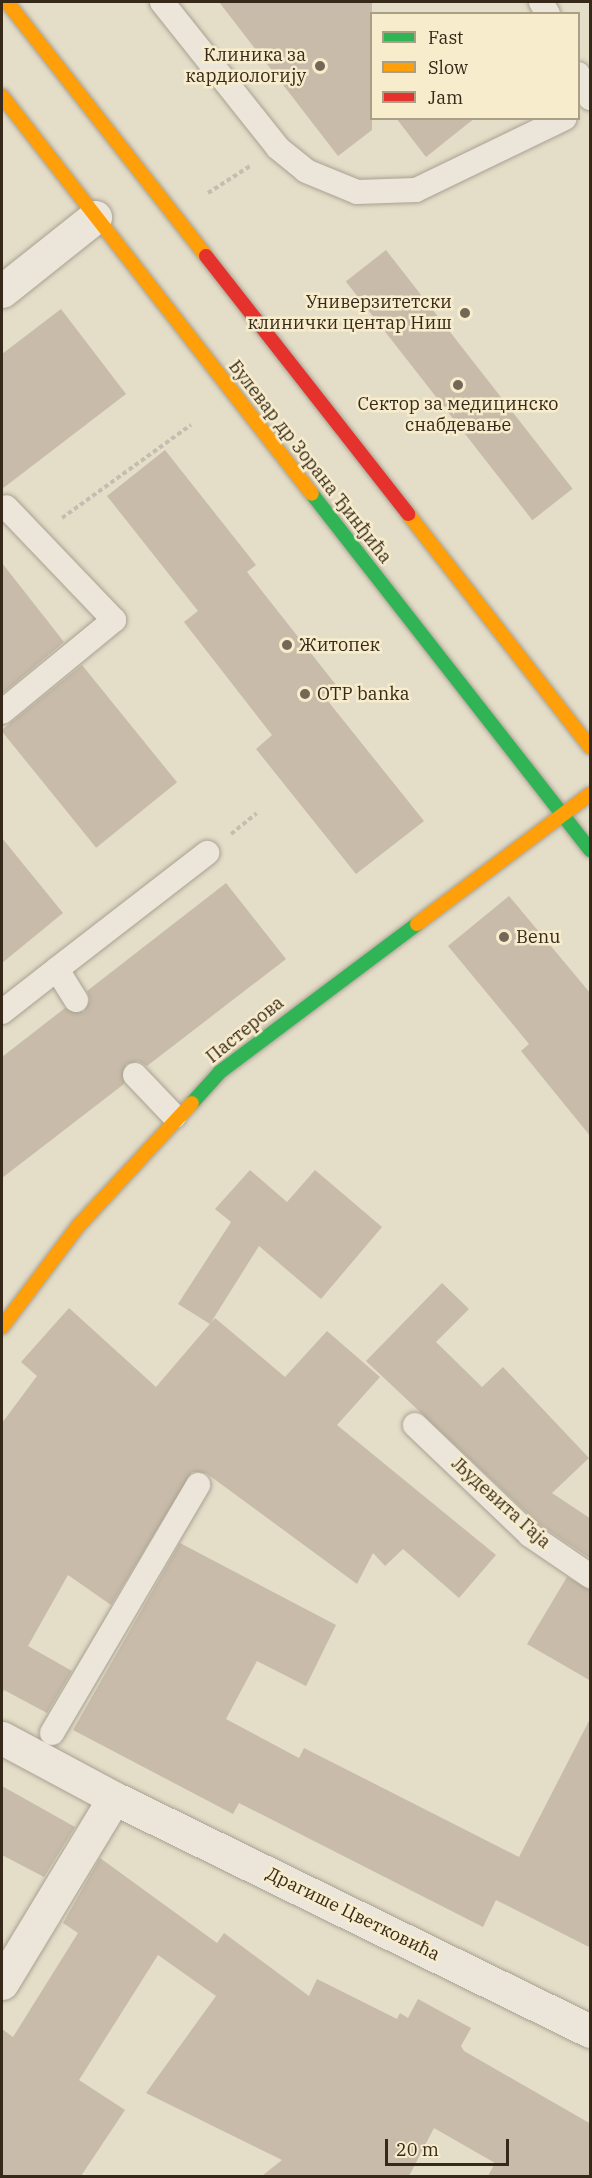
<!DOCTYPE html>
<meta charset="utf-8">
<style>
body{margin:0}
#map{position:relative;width:592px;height:2178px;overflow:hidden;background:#e4ddc8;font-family:"IBM Plex Serif",serif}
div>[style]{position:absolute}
.building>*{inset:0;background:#c8bba9;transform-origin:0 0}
.path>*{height:4px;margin-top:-2px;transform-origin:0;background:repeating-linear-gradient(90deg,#c4beb1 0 4.5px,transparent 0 7.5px)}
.roads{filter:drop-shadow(0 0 2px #a8a192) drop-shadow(0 0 2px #a8a192)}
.lane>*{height:24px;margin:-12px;padding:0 12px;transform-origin:12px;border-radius:12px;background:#ece6da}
.street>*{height:33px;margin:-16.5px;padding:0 16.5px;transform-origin:16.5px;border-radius:16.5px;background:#ece6da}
.fast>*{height:14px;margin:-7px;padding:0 7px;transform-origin:7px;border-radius:7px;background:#30b455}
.slow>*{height:14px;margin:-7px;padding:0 7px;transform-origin:7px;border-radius:7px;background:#ff9f0a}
.jam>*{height:14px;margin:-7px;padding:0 7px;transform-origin:7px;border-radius:7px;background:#e5322d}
.dots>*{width:16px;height:16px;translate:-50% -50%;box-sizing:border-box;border:3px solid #f7eccc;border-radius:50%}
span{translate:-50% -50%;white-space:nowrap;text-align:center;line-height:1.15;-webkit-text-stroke:5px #f7eccc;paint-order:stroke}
.poi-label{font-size:18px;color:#36291a}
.right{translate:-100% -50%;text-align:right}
.left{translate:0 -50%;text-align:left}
.street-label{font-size:18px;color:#36291a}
.frame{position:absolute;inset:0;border:3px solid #36291a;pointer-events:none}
.legend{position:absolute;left:370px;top:12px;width:210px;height:108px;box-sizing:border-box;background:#f7eccc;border:2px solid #aa9e85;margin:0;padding:8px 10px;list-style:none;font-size:18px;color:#36291a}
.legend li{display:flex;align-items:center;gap:12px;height:30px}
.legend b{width:30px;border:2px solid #aa9e85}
.scale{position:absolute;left:385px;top:2139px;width:124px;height:27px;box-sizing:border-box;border:3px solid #36291a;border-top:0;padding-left:8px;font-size:18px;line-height:21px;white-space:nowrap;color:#36291a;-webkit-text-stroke:4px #f7eccc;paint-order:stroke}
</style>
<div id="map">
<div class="building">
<i style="clip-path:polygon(219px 2px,372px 2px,372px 130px,338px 156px)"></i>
<i style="clip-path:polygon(396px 118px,475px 118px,426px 157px)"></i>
<i style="left:386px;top:250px;width:303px;height:51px;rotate:52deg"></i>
<i style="clip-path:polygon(61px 309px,126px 394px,2px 489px,2px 354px)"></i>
<i style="clip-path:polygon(165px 450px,256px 565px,247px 572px,336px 685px,323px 695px,424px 821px,356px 874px,256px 749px,272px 735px,184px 622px,198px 611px,107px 496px)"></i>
<i style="clip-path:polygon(2px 563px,64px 642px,2px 694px)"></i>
<i style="left:82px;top:665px;width:151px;height:104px;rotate:51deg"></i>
<i style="clip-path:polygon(2px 838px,63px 913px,2px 963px)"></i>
<i style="clip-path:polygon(226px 883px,286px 959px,147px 1066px,138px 1061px,126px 1064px,124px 1084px,2px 1178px,2px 1057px,65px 1008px,84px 1012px,90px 1000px,87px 991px)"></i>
<i style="clip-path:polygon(509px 896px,591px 994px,591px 1137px,521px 1051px,529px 1044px,448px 946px)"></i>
<i style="clip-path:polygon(250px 1170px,287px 1202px,315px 1170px,382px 1227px,321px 1299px,259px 1246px,210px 1324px,178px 1304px,231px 1222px,215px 1209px)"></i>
<i style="clip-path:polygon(442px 1283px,469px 1309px,436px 1342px,482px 1387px,503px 1367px,589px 1458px,552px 1493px,591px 1519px,591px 1559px,539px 1524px,366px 1361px)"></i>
<i style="clip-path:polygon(69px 1308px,156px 1387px,215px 1318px,285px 1377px,327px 1331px,380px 1377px,337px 1425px,496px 1555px,459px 1598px,403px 1549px,385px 1566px,373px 1553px,357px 1584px,206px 1473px,192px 1472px,111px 1605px,68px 1575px,28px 1646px,72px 1671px,47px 1713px,4px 1690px,2px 1695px,2px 1423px,37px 1376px,21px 1362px)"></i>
<i style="clip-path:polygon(180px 1543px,336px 1625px,306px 1686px,257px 1661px,226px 1719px,299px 1758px,304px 1748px,519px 1857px,591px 1717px,591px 1948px,496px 1900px,483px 1927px,239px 1803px,233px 1814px,73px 1730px)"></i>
<i style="clip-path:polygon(567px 1577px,591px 1590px,591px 1681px,527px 1644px)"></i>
<i style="clip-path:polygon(2px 1786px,75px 1827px,44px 1877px,2px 1855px)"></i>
<i style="clip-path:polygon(100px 1858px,217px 1943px,224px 1933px,309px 1996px,317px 1979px,397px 2019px,400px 2013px,408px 2018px,418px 1999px,471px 2028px,461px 2046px,464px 2051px,591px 2124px,591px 2176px,488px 2176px,495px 2163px,434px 2128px,409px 2176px,262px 2176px,282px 2160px,146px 2093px,216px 1996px,158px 1955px,79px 2080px,125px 2110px,81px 2176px,2px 2176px,2px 2029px,13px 2037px,78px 1933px,63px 1923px)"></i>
</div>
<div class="path">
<i style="left:208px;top:193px;width:50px;rotate:-32.7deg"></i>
<i style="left:62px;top:518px;width:159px;rotate:-35.8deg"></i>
<i style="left:231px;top:834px;width:33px;rotate:-39deg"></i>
</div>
<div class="roads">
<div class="lane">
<i style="left:162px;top:2px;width:186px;rotate:51.5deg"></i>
<i style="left:278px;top:148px;width:36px;rotate:39deg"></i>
<i style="left:306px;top:171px;width:55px;rotate:22.4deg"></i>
<i style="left:357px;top:192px;width:59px;rotate:-1.9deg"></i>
<i style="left:416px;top:190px;width:165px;rotate:-25.8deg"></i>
<i style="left:541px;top:2px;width:14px;rotate:60deg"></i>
<i style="left:578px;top:74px;width:27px;rotate:63deg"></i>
<i style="left:2px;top:712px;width:145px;rotate:-39.4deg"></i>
<i style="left:114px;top:620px;width:156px;rotate:-133.7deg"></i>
<i style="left:76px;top:1000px;width:36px;rotate:-122deg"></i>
<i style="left:57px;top:969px;width:190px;rotate:-37.7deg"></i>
<i style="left:2px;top:1012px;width:70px;rotate:-38deg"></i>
<i style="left:135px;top:1075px;width:57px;rotate:46.4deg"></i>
<i style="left:415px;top:1425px;width:159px;rotate:43.7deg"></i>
<i style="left:530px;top:1535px;width:73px;rotate:34.3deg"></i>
<i style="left:52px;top:1733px;width:288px;rotate:-59.5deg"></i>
</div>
<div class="street">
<i style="left:2px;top:291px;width:119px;rotate:-38.5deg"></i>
<i style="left:2px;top:1738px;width:127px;rotate:28.2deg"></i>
<i style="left:2px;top:1983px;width:216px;rotate:-58.8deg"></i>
<i style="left:114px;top:1798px;width:530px;rotate:26.08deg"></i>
</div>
<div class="fast">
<i style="left:312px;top:494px;width:452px;rotate:52deg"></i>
<i style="left:192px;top:1103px;width:42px;rotate:-47.9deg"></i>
<i style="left:220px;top:1072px;width:246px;rotate:-36.9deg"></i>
</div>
<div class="slow">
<i style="left:7px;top:2px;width:323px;rotate:51.9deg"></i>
<i style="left:2px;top:96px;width:504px;rotate:52.09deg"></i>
<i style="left:408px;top:514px;width:296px;rotate:52deg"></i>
<i style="left:417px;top:924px;width:216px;rotate:-36.9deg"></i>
<i style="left:2px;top:1327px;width:128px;rotate:-53deg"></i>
<i style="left:79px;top:1225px;width:166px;rotate:-47.2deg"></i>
</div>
<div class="jam">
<i style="left:206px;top:256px;width:328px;rotate:51.9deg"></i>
</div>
</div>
<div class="dots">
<i style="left:320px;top:66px;background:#736857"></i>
<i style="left:465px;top:313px;background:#736857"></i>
<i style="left:458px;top:385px;background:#736857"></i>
<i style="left:287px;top:645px;background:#736857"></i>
<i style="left:305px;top:694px;background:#736857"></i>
<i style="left:504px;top:937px;background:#736857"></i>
</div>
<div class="poi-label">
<span class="right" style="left:306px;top:66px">Клиника за<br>кардиологију</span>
<span class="right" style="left:452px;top:313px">Универзитетски<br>клинички центар Ниш</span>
<span style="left:458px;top:415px">Сектор за медицинско<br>снабдевање</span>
<span class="left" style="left:299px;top:645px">Житопек</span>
<span class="left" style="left:317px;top:694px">OTP banka</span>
<span class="left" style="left:516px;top:937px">Benu</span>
</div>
<div class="street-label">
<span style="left:310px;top:462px;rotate:52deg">Булевар др Зорана Ђинђића</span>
<span style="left:245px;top:1030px;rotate:-39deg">Пастерова</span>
<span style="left:501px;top:1503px;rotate:42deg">Људевита Гаја</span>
<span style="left:353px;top:1914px;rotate:26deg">Драгише Цветковића</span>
</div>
<div class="frame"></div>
<ul class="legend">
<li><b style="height:8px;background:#30b455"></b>Fast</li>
<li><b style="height:8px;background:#ff9f0a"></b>Slow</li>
<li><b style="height:8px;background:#e5322d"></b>Jam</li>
</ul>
<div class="scale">20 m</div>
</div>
